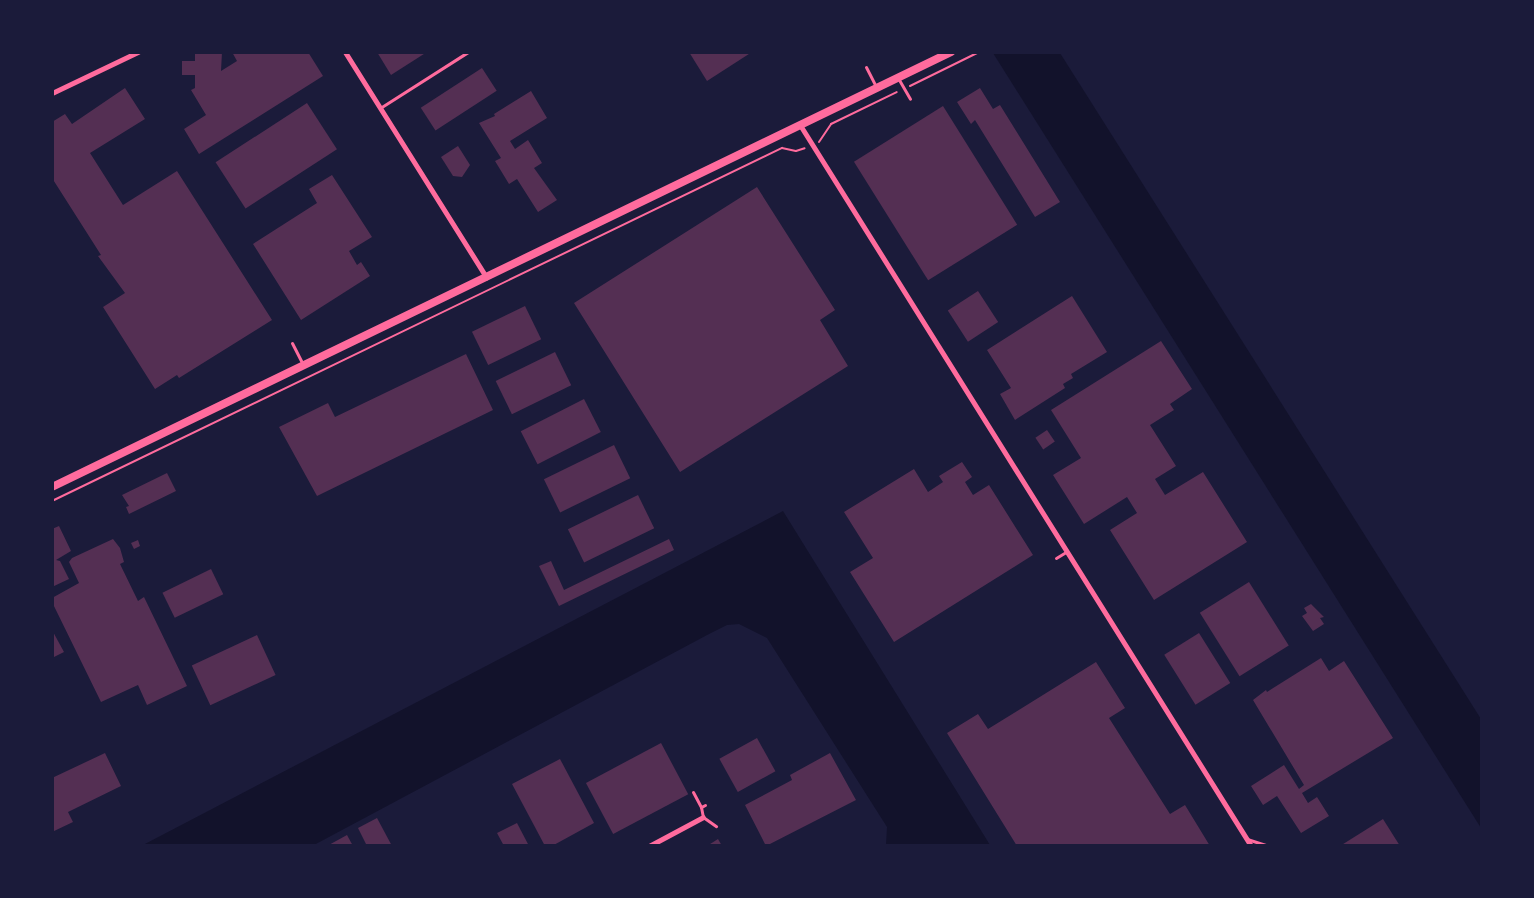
<!DOCTYPE html>
<style>
body{margin:0}
#map{position:relative;width:1534px;height:898px;overflow:hidden;background:#1b1b3a;font-family:Commissioner,sans-serif}
div>[style]{position:absolute}
.water>*{inset:0;background:#12122b}
.building>*{inset:0;background:#542f53;transform-origin:0 0}
.path>*{height:2px;margin:-1px;padding:0 1px;transform-origin:1px;border-radius:1px;background:#ff6b9d}
.service>*{height:3px;margin:-1.5px;padding:0 1.5px;transform-origin:1.5px;border-radius:1.5px;background:#ff6b9d}
.minor>*{height:5px;margin:-2.5px;padding:0 2.5px;transform-origin:2.5px;border-radius:2.5px;background:#ff6b9d}
.tertiary>*{height:8px;margin:-4px;padding:0 4px;transform-origin:4px;border-radius:4px;background:#ff6b9d}
span{translate:-50% -50%;white-space:nowrap;text-align:center;line-height:1.15;-webkit-text-stroke:4.5px #1b1b3a;paint-order:stroke}
.frame{position:absolute;inset:0;border:54px solid #1b1b3a;pointer-events:none}
</style>
<div id="map">
<div class="water">
<i style="clip-path:polygon(993px 53px,1060px 53px,1481px 719px,1481px 828px)"></i>
<i style="clip-path:polygon(783px 511px,990px 845px,886px 845px,887px 827px,767px 638px,739px 624px,727px 625px,709px 634px,314px 845px,143px 845px)"></i>
</div>
<div class="building">
<i style="clip-path:polygon(222px 52px,221px 71px,237px 61px,232px 52px,308px 52px,323px 76px,199px 154px,184px 129px,206px 115px,191px 90px,195px 88px,195px 75px,182px 75px,182px 61px,195px 61px,195px 54px)"></i>
<i style="clip-path:polygon(377px 52px,427px 52px,391px 75px)"></i>
<i style="clip-path:polygon(689px 52px,752px 52px,707px 81px)"></i>
<i style="left:482px;top:68px;width:27px;height:73px;rotate:57deg"></i>
<i style="clip-path:polygon(125px 88px,145px 119px,90px 153px,123px 205px,177px 171px,272px 320px,179px 378px,177px 375px,155px 389px,103px 307px,125px 293px,98px 256px,101px 255px,52px 178px,52px 122px,65px 114px,72px 124px)"></i>
<i style="clip-path:polygon(980px 88px,993px 109px,1000px 105px,1060px 202px,1035px 217px,975px 120px,971px 124px,957px 102px)"></i>
<i style="clip-path:polygon(531px 91px,547px 118px,510px 141px,515px 149px,528px 140px,542px 163px,534px 168px,557px 200px,538px 212px,517px 179px,509px 184px,495px 161px,501px 158px,479px 123px,495px 116px,494px 114px)"></i>
<i style="left:307px;top:103px;width:55px;height:109px;rotate:57deg"></i>
<i style="left:943px;top:106px;width:140px;height:105px;rotate:58deg"></i>
<i style="clip-path:polygon(458px 146px,470px 165px,462px 177px,453px 176px,441px 157px)"></i>
<i style="clip-path:polygon(332px 175px,372px 237px,349px 251px,357px 265px,361px 262px,370px 276px,301px 320px,253px 244px,317px 203px,309px 189px)"></i>
<i style="clip-path:polygon(757px 187px,835px 310px,820px 320px,848px 366px,680px 472px,574px 303px)"></i>
<i style="left:978px;top:291px;width:37px;height:36px;rotate:57deg"></i>
<i style="clip-path:polygon(1072px 296px,1107px 352px,1071px 374px,1073px 378px,1063px 384px,1065px 388px,1015px 420px,1000px 394px,1011px 388px,987px 350px)"></i>
<i style="left:525px;top:306px;width:37px;height:59px;rotate:64deg"></i>
<i style="clip-path:polygon(1161px 341px,1192px 389px,1170px 404px,1174px 410px,1150px 425px,1176px 466px,1155px 479px,1165px 495px,1203px 472px,1247px 542px,1154px 600px,1110px 530px,1137px 513px,1127px 497px,1084px 524px,1053px 475px,1081px 458px,1051px 410px)"></i>
<i style="left:555px;top:352px;width:37px;height:66px;rotate:64deg"></i>
<i style="clip-path:polygon(466px 354px,493px 410px,317px 496px,279px 427px,328px 403px,335px 417px)"></i>
<i style="left:584px;top:399px;width:37px;height:71px;rotate:63deg"></i>
<i style="left:1047px;top:430px;width:14px;height:14px;rotate:56deg"></i>
<i style="left:614px;top:445px;width:37px;height:78px;rotate:64deg"></i>
<i style="clip-path:polygon(962px 462px,972px 477px,965px 482px,973px 495px,989px 485px,1033px 555px,894px 642px,850px 572px,873px 558px,844px 512px,914px 469px,928px 492px,943px 482px,939px 476px)"></i>
<i style="clip-path:polygon(167px 473px,176px 491px,129px 514px,126px 507px,129px 506px,122px 495px)"></i>
<i style="left:638px;top:495px;width:37px;height:78px;rotate:64deg"></i>
<i style="clip-path:polygon(59px 526px,71px 551px,56px 560px,60px 561px,69px 579px,52px 587px,52px 529px)"></i>
<i style="clip-path:polygon(113px 539px,120px 548px,124px 562px,120px 564px,138px 601px,144px 597px,187px 686px,147px 705px,138px 685px,101px 702px,52px 602px,52px 598px,79px 583px,69px 562px,72px 558px)"></i>
<i style="clip-path:polygon(669px 539px,674px 550px,559px 606px,539px 566px,551px 561px,564px 590px)"></i>
<i style="clip-path:polygon(138px 540px,140px 546px,134px 549px,131px 543px)"></i>
<i style="left:211px;top:569px;width:28px;height:54px;rotate:64deg"></i>
<i style="left:1249px;top:582px;width:75px;height:58px;rotate:58deg"></i>
<i style="clip-path:polygon(1311px 604px,1324px 617px,1320px 618px,1324px 624px,1313px 631px,1302px 616px,1307px 613px,1304px 608px)"></i>
<i style="clip-path:polygon(52px 630px,64px 652px,52px 658px)"></i>
<i style="left:1199px;top:633px;width:59px;height:41px;rotate:58deg"></i>
<i style="left:257px;top:635px;width:44px;height:72px;rotate:65deg"></i>
<i style="clip-path:polygon(1321px 658px,1329px 671px,1344px 661px,1393px 738px,1302px 793px,1308px 803px,1317px 797px,1329px 816px,1301px 833px,1277px 796px,1263px 805px,1251px 786px,1284px 765px,1299px 789px,1304px 785px,1253px 700px,1266px 690px,1267px 692px)"></i>
<i style="clip-path:polygon(1096px 662px,1125px 708px,1109px 718px,1170px 814px,1185px 805px,1210px 846px,1017px 846px,947px 733px,978px 714px,988px 729px)"></i>
<i style="left:757px;top:738px;width:38px;height:43px;rotate:61deg"></i>
<i style="left:661px;top:743px;width:58px;height:85px;rotate:62deg"></i>
<i style="clip-path:polygon(105px 753px,121px 786px,68px 812px,73px 822px,52px 832px,52px 778px)"></i>
<i style="clip-path:polygon(830px 753px,856px 800px,766px 846px,745px 805px,792px 780px,790px 775px)"></i>
<i style="clip-path:polygon(560px 759px,594px 823px,552px 846px,545px 846px,512px 784px)"></i>
<i style="clip-path:polygon(377px 818px,392px 846px,367px 846px,358px 828px)"></i>
<i style="clip-path:polygon(1383px 819px,1400px 846px,1340px 846px)"></i>
<i style="clip-path:polygon(517px 823px,529px 846px,504px 846px,497px 833px)"></i>
<i style="clip-path:polygon(347px 835px,353px 846px,327px 846px)"></i>
<i style="clip-path:polygon(718px 839px,722px 846px,707px 846px)"></i>
</div>
<div class="path">
<i style="left:910px;top:86px;width:77px;rotate:-26.2deg"></i>
<i style="left:819px;top:142px;width:22px;rotate:-56deg"></i>
<i style="left:831px;top:124px;width:73px;rotate:-25.9deg"></i>
<i style="left:52px;top:501px;width:811px;rotate:-25.81deg"></i>
<i style="left:782px;top:148px;width:14px;rotate:12deg"></i>
<i style="left:796px;top:151px;width:9px;rotate:-18deg"></i>
</div>
<div class="service">
<i style="left:866px;top:67px;width:22px;rotate:63deg"></i>
<i style="left:898px;top:78px;width:24px;rotate:60deg"></i>
<i style="left:380px;top:108px;width:104px;rotate:-32.5deg"></i>
<i style="left:292px;top:343px;width:25px;rotate:63deg"></i>
<i style="left:1056px;top:558px;width:12px;rotate:-31deg"></i>
<i style="left:693px;top:792px;width:17px;rotate:62deg"></i>
<i style="left:705px;top:805px;width:4px;rotate:153deg"></i>
<i style="left:701px;top:807px;width:10px;rotate:79deg"></i>
<i style="left:703px;top:817px;width:16px;rotate:35deg"></i>
<i style="left:1247px;top:839px;width:22px;rotate:18deg"></i>
</div>
<div class="minor">
<i style="left:345px;top:52px;width:266px;rotate:57.9deg"></i>
<i style="left:52px;top:93px;width:95px;rotate:-25.5deg"></i>
<i style="left:800px;top:125px;width:850px;rotate:57.97deg"></i>
<i style="left:649px;top:846px;width:61px;rotate:-28.2deg"></i>
</div>
<div class="tertiary">
<i style="left:52px;top:487px;width:999px;rotate:-25.82deg"></i>
</div>
<div class="frame"></div>
</div>
